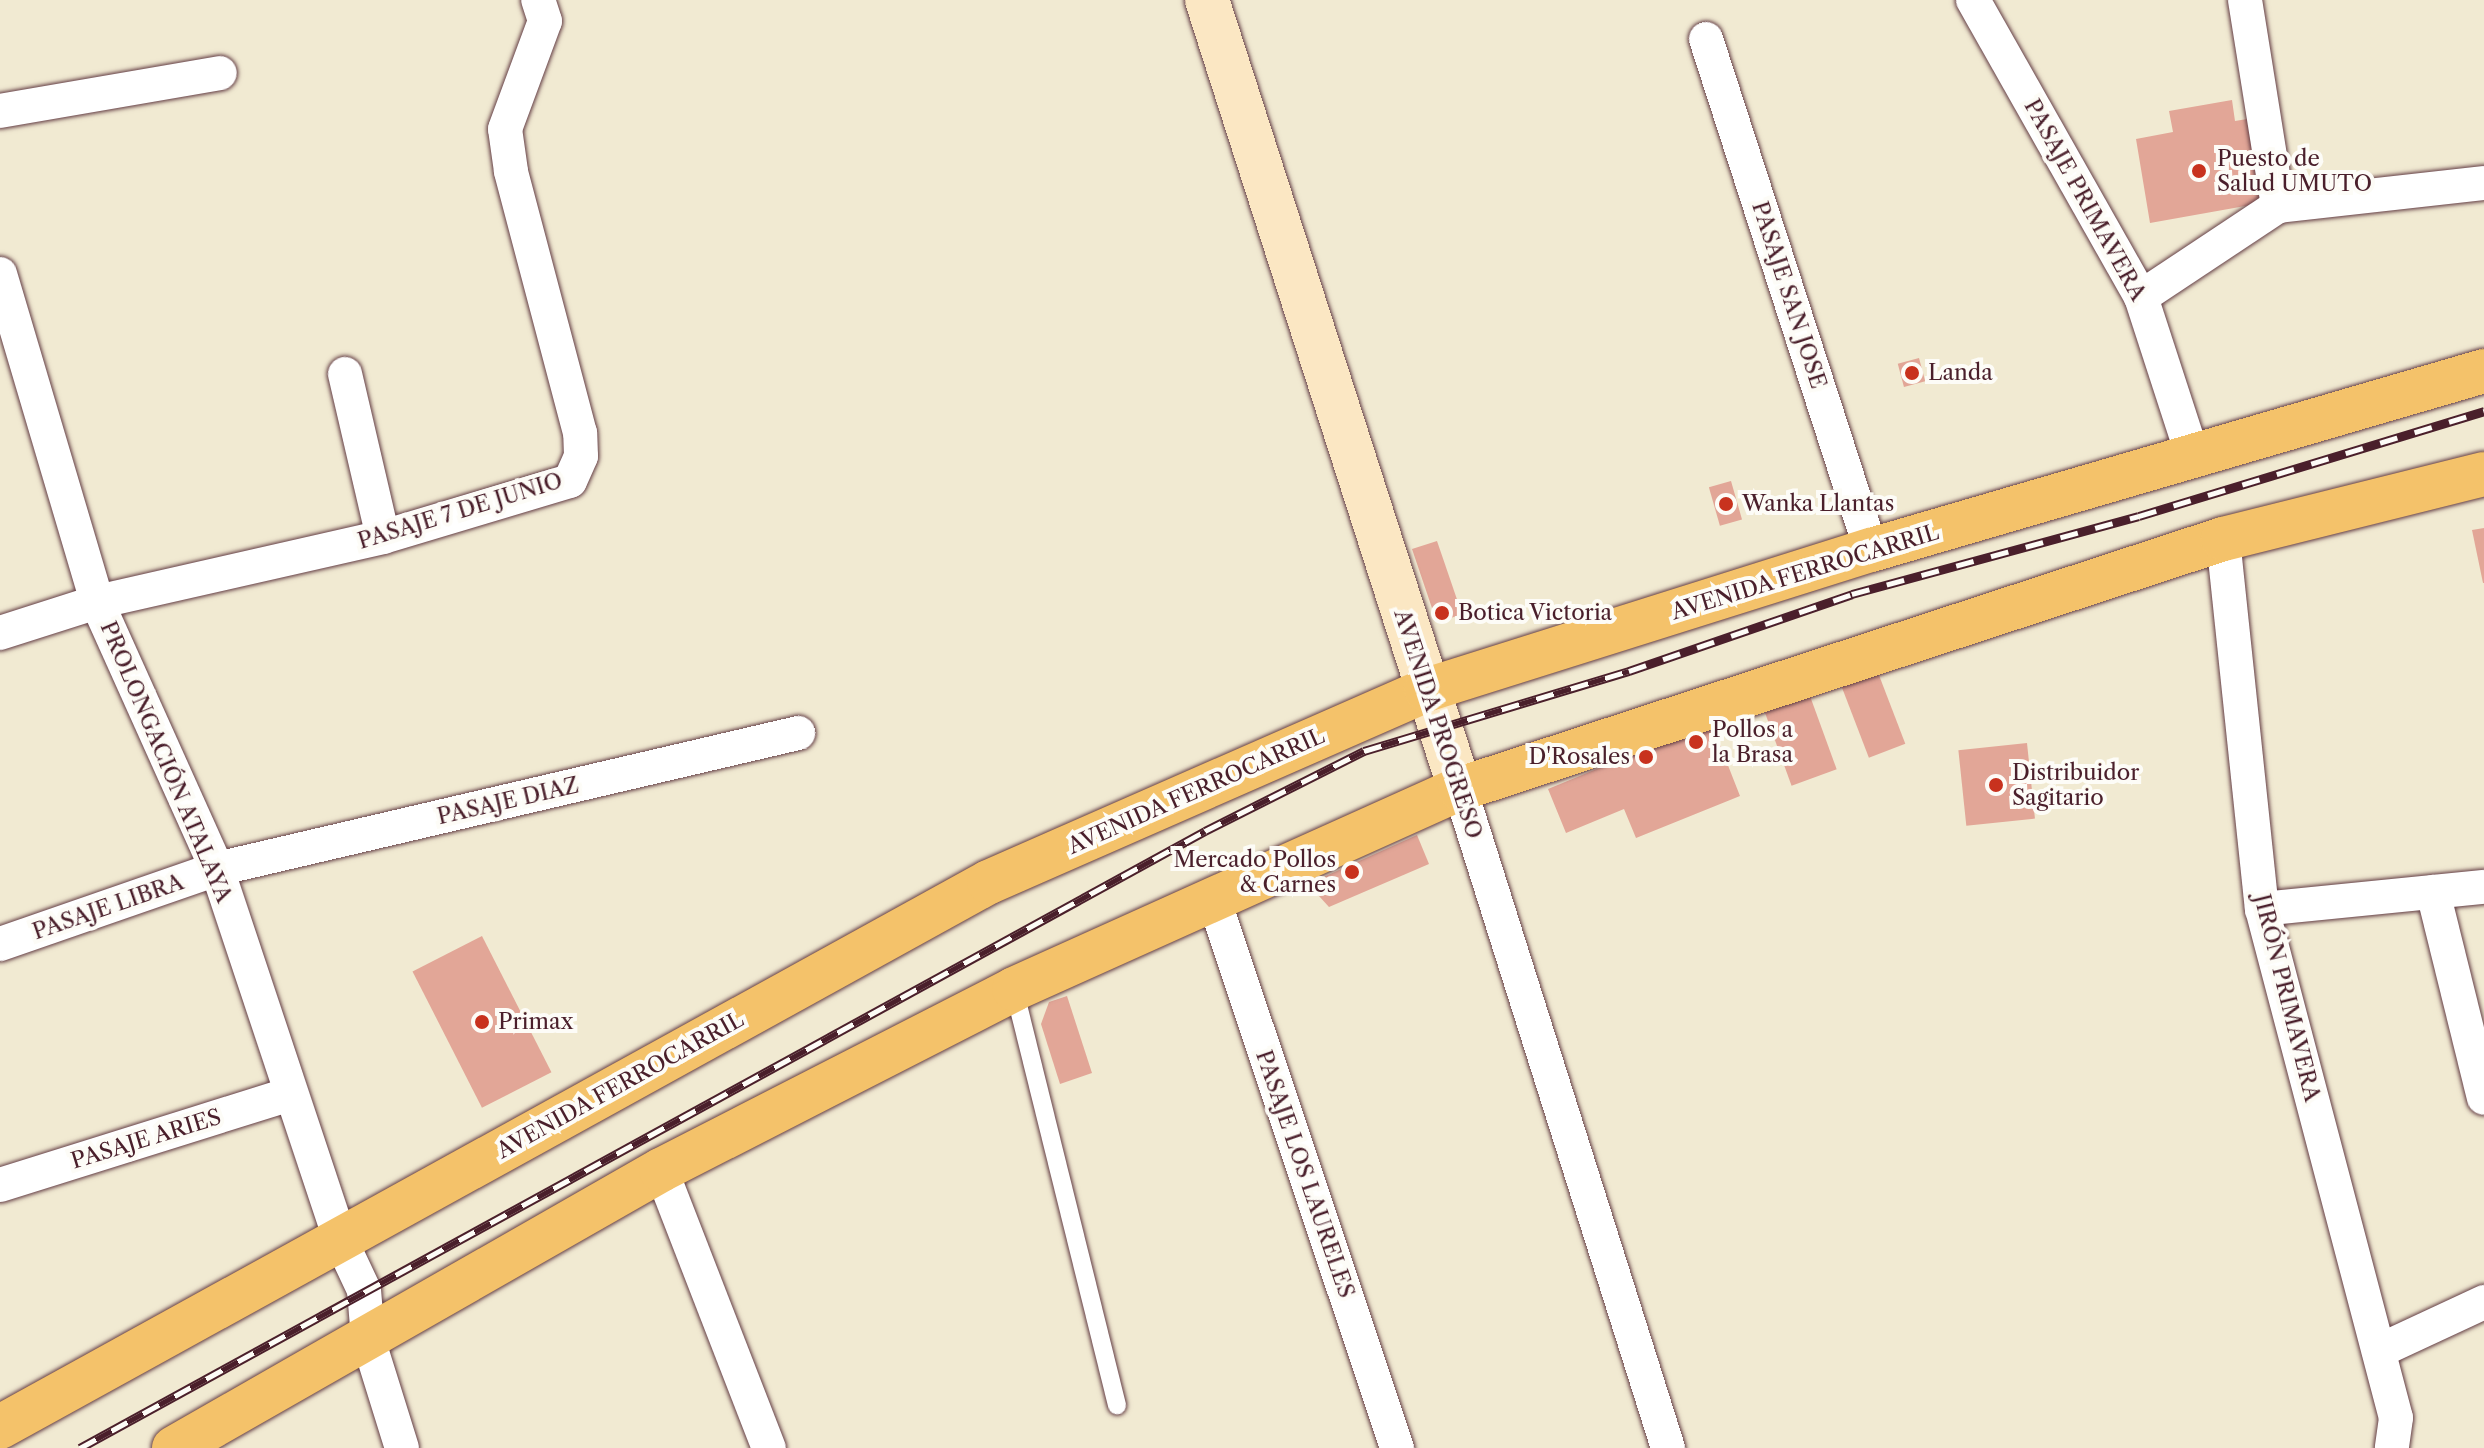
<!DOCTYPE html>
<meta charset="utf-8">
<style>
body{margin:0}
#map{position:relative;width:2484px;height:1448px;overflow:hidden;background:#f1ead2;font-family:"Libre Caslon Text",serif}
div>[style]{position:absolute}
.building>*{inset:0;background:#e2a697;transform-origin:0 0}
.roads{filter:drop-shadow(0 0 2px #633d44) drop-shadow(0 0 2px #633d44)}
.lane>*{height:18px;margin:-9px;padding:0 9px;transform-origin:9px;border-radius:9px;background:#fff}
.street>*{height:34px;margin:-17px;padding:0 17px;transform-origin:17px;border-radius:17px;background:#fff}
.secondary>*{height:44px;margin:-22px;padding:0 22px;transform-origin:22px;border-radius:22px;background:#fbe7c3}
.primary>*{height:44px;margin:-22px;padding:0 22px;transform-origin:22px;border-radius:22px;background:#f4c26a}
.rail>*{height:9px;margin-top:-4.5px;transform-origin:0;background:repeating-linear-gradient(90deg,#fdfcf7 0 18px,#4a1f2b 0 36px);box-sizing:border-box;border-block:2px solid #4a1f2b}
.dots>*{width:22px;height:22px;translate:-50% -50%;box-sizing:border-box;border:4px solid #fdfcf7;border-radius:50%}
span{translate:-50% -50%;white-space:nowrap;text-align:center;line-height:1.15;-webkit-text-stroke:8px #fdfcf7;paint-order:stroke}
.poi-label{font-size:22px;color:#4a1f2b}
.left{translate:0 -50%;text-align:left}
.right{translate:-100% -50%;text-align:right}
.street-label{font-size:22px;color:#4a1f2b}
</style>
<div id="map">
<div class="building">
<i style="clip-path:polygon(2232px 100px,2235px 121px,2247px 119px,2262px 203px,2150px 223px,2136px 139px,2173px 132px,2169px 111px)"></i>
<i style="left:1919px;top:358px;width:24px;height:22px;rotate:75deg"></i>
<i style="left:1731px;top:481px;width:40px;height:23px;rotate:74deg"></i>
<i style="clip-path:polygon(2484px 528px,2484px 583px,2483px 583px,2472px 530px)"></i>
<i style="clip-path:polygon(1437px 541px,1462px 614px,1448px 619px,1434px 614px,1412px 549px)"></i>
<i style="left:1877px;top:670px;width:79px;height:39px;rotate:69deg"></i>
<i style="left:1810px;top:696px;width:78px;height:48px;rotate:70deg"></i>
<i style="clip-path:polygon(1711px 722px,1740px 796px,1636px 838px,1624px 809px,1566px 833px,1548px 789px)"></i>
<i style="left:2027px;top:743px;width:76px;height:69px;rotate:84deg"></i>
<i style="clip-path:polygon(1417px 835px,1429px 864px,1329px 907px,1308px 884px)"></i>
<i style="left:482px;top:936px;width:153px;height:78px;rotate:63deg"></i>
<i style="clip-path:polygon(1067px 996px,1092px 1073px,1060px 1084px,1041px 1024px,1049px 1002px)"></i>
</div>
<div class="roads">
<div class="lane">
<i style="left:1014px;top:989px;width:429px;rotate:76.1deg"></i>
</div>
<div class="street">
<i style="left:1973px;top:0;width:341px;rotate:60.5deg"></i>
<i style="left:2141px;top:297px;width:165px;rotate:72deg"></i>
<i style="left:2245px;top:0;width:209px;rotate:80.9deg"></i>
<i style="left:1706px;top:39px;width:537px;rotate:72.1deg"></i>
<i style="left:0;top:111px;width:223px;rotate:-9.8deg"></i>
<i style="left:0;top:274px;width:342px;rotate:73.5deg"></i>
<i style="left:97px;top:602px;width:293px;rotate:65.8deg"></i>
<i style="left:217px;top:869px;width:390px;rotate:71.6deg"></i>
<i style="left:340px;top:1239px;width:56px;rotate:64.8deg"></i>
<i style="left:364px;top:1290px;width:49px;rotate:85.3deg"></i>
<i style="left:368px;top:1339px;width:114px;rotate:72.7deg"></i>
<i style="left:2141px;top:297px;width:164px;rotate:-33.6deg"></i>
<i style="left:2278px;top:206px;width:207px;rotate:-6.4deg"></i>
<i style="left:345px;top:374px;width:167px;rotate:76.9deg"></i>
<i style="left:2223px;top:539px;width:372px;rotate:84deg"></i>
<i style="left:2262px;top:909px;width:526px;rotate:75.25deg"></i>
<i style="left:2396px;top:1418px;width:30px;rotate:98deg"></i>
<i style="left:0;top:633px;width:102px;rotate:-17.7deg"></i>
<i style="left:97px;top:602px;width:293px;rotate:-12.8deg"></i>
<i style="left:383px;top:537px;width:195px;rotate:-16.7deg"></i>
<i style="left:570px;top:481px;width:27px;rotate:-66deg"></i>
<i style="left:581px;top:456px;width:23px;rotate:-92deg"></i>
<i style="left:580px;top:433px;width:271px;rotate:-104.8deg"></i>
<i style="left:511px;top:171px;width:42px;rotate:-98.1deg"></i>
<i style="left:505px;top:129px;width:115px;rotate:-69.7deg"></i>
<i style="left:545px;top:21px;width:22px;rotate:-108deg"></i>
<i style="left:1460px;top:789px;width:691px;rotate:72.48deg"></i>
<i style="left:2433px;top:892px;width:212px;rotate:76.1deg"></i>
<i style="left:1214px;top:900px;width:578px;rotate:71.53deg"></i>
<i style="left:2262px;top:909px;width:223px;rotate:-5.7deg"></i>
<i style="left:0;top:944px;width:230px;rotate:-19.1deg"></i>
<i style="left:217px;top:869px;width:597px;rotate:-13.17deg"></i>
<i style="left:661px;top:1170px;width:298px;rotate:68.8deg"></i>
<i style="left:0;top:1185px;width:305px;rotate:-17.4deg"></i>
<i style="left:2379px;top:1351px;width:116px;rotate:-25deg"></i>
</div>
<div class="secondary">
<i style="left:1207px;top:0;width:829px;rotate:72.22deg"></i>
</div>
<div class="primary">
<i style="left:0;top:1427px;width:1129px;rotate:-28.86deg"></i>
<i style="left:989px;top:882px;width:477px;rotate:-23.7deg"></i>
<i style="left:1426px;top:690px;width:467px;rotate:-17.5deg"></i>
<i style="left:1871px;top:550px;width:639px;rotate:-16.28deg"></i>
<i style="left:174px;top:1448px;width:561px;rotate:-29.72deg"></i>
<i style="left:661px;top:1170px;width:397px;rotate:-27.1deg"></i>
<i style="left:1014px;top:989px;width:489px;rotate:-24.2deg"></i>
<i style="left:1460px;top:789px;width:803px;rotate:-18.14deg"></i>
<i style="left:2223px;top:539px;width:269px;rotate:-14deg"></i>
</div>
</div>
<div class="rail">
<i style="left:80px;top:1448px;width:1283px;rotate:-28.74deg"></i>
<i style="left:1205px;top:831px;width:178px;rotate:-26.7deg"></i>
<i style="left:1364px;top:751px;width:277px;rotate:-16.8deg"></i>
<i style="left:1629px;top:671px;width:236px;rotate:-19deg"></i>
<i style="left:1852px;top:594px;width:297px;rotate:-15.2deg"></i>
<i style="left:2139px;top:516px;width:361px;rotate:-16.9deg"></i>
</div>
<div class="dots">
<i style="left:2199px;top:171px;background:#c8321e"></i>
<i style="left:1912px;top:373px;background:#c8321e"></i>
<i style="left:1726px;top:504px;background:#c8321e"></i>
<i style="left:1442px;top:613px;background:#c8321e"></i>
<i style="left:1696px;top:742px;background:#c8321e"></i>
<i style="left:1646px;top:757px;background:#c8321e"></i>
<i style="left:1996px;top:785px;background:#c8321e"></i>
<i style="left:1352px;top:872px;background:#c8321e"></i>
<i style="left:482px;top:1022px;background:#c8321e"></i>
</div>
<div class="poi-label">
<span class="left" style="left:2217px;top:171px">Puesto de<br>Salud UMUTO</span>
<span class="left" style="left:1928px;top:373px">Landa</span>
<span class="left" style="left:1742px;top:504px">Wanka Llantas</span>
<span class="left" style="left:1458px;top:613px">Botica Victoria</span>
<span class="left" style="left:1712px;top:742px">Pollos a<br>la Brasa</span>
<span class="right" style="left:1630px;top:757px">D'Rosales</span>
<span class="left" style="left:2012px;top:785px">Distribuidor<br>Sagitario</span>
<span class="right" style="left:1336px;top:872px">Mercado Pollos<br>&amp; Carnes</span>
<span class="left" style="left:498px;top:1022px">Primax</span>
</div>
<div class="street-label">
<span style="left:2085px;top:200px;rotate:61deg">PASAJE PRIMAVERA</span>
<span style="left:1789px;top:295px;rotate:72deg">PASAJE SAN JOSE</span>
<span style="left:460px;top:511px;rotate:-17deg">PASAJE 7 DE JUNIO</span>
<span style="left:1805px;top:572px;rotate:-17deg">AVENIDA FERROCARRIL</span>
<span style="left:1438px;top:724px;rotate:72deg">AVENIDA PROGRESO</span>
<span style="left:166px;top:762px;rotate:67deg">PROLONGACIÓN ATALAYA</span>
<span style="left:1196px;top:791px;rotate:-24deg">AVENIDA FERROCARRIL</span>
<span style="left:508px;top:801px;rotate:-13deg">PASAJE DIAZ</span>
<span style="left:108px;top:907px;rotate:-19deg">PASAJE LIBRA</span>
<span style="left:2287px;top:998px;rotate:76deg">JIRÓN PRIMAVERA</span>
<span style="left:620px;top:1085px;rotate:-29deg">AVENIDA FERROCARRIL</span>
<span style="left:146px;top:1139px;rotate:-17deg">PASAJE ARIES</span>
<span style="left:1305px;top:1174px;rotate:71deg">PASAJE LOS LAURELES</span>
</div>
</div>
